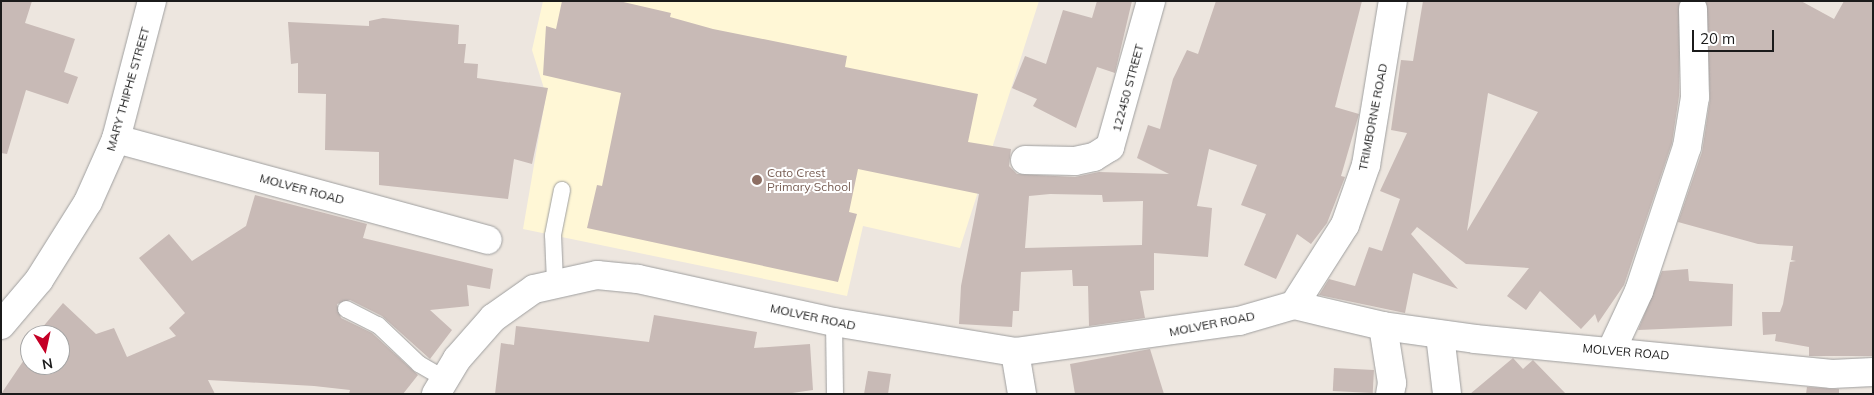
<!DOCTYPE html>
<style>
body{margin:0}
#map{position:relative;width:1874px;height:395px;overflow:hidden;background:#ede6df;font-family:Mulish,sans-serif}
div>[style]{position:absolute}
.education>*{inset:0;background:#fff7d6}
.building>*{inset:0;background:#c8bab6;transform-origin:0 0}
.roads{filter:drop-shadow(0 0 1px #9f9f9f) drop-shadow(0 0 1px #9f9f9f)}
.service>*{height:16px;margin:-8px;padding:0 8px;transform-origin:8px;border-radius:8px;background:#fff}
.minor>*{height:28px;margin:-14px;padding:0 14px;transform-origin:14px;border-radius:14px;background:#fff}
.tertiary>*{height:28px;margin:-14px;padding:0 14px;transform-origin:14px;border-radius:14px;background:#fff}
.dots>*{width:14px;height:14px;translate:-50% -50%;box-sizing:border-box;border:2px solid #fff;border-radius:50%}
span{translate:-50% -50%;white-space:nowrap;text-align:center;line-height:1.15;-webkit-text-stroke:4px #fff;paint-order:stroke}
.street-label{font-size:12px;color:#1b1b1b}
.education-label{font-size:12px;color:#785e54}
.left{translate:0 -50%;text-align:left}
.frame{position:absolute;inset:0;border:2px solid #1b1b1b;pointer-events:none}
.north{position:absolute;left:20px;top:325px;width:50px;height:50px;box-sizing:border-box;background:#fff;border:1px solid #a4a4a4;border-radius:50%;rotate:170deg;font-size:14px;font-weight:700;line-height:20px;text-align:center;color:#1b1b1b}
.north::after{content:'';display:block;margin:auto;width:18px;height:22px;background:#c50026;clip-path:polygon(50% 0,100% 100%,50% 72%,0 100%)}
.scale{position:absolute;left:1692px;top:30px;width:82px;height:22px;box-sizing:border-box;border:2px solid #1b1b1b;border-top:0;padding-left:6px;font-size:15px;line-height:18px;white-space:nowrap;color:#1b1b1b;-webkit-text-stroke:4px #fff;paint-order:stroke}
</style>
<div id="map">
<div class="education">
<i style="clip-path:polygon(543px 1px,1039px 1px,960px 248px,863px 226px,847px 296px,523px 229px,546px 95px,532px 50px)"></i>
</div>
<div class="building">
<i style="clip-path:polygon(1px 1px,32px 1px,25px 23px,75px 39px,64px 72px,78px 77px,68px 104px,26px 90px,7px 154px,1px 153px)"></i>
<i style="clip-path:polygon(evenodd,562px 1px,619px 1px,671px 13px,670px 17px,713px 29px,847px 56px,845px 67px,978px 94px,968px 142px,1011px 149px,1009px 166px,1017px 174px,1075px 177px,1099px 172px,1169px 174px,1137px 158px,1148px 125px,1160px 129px,1173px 79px,1187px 50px,1198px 54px,1216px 1px,1362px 1px,1335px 107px,1359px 114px,1341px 176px,1345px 177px,1327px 223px,1311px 244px,1297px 234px,1276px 279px,1244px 265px,1266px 214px,1241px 205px,1257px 165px,1209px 149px,1197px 206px,1212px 208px,1208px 257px,1154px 253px,1154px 290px,1140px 291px,1145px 318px,1089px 326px,1088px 286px,1073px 286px,1072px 270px,1021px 272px,1019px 311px,1013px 311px,1012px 327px,959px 324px,961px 286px,979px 194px,858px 169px,849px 212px,857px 214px,838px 282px,587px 228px,597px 185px,602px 186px,621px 93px,543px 75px,546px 26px,556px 29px,562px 1px,1050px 194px,1102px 195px,1103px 202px,1143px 201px,1142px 245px,1025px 248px,1029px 196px,1050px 194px)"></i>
<i style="clip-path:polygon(1097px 1px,1132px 1px,1115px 73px,1097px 67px,1076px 128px,1033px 106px,1037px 99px,1012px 88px,1025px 56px,1046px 64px,1063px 10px,1092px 18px)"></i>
<i style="clip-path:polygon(evenodd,1423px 1px,1680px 1px,1679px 96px,1672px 143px,1624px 285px,1598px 323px,1595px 314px,1581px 329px,1540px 291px,1526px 310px,1507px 296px,1529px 268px,1466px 264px,1417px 227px,1411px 234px,1458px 289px,1413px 273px,1405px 313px,1319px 295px,1329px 279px,1355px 286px,1369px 247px,1382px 251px,1400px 199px,1380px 191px,1407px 133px,1391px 130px,1401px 60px,1413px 61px,1423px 1px,1488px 93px,1538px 112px,1467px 231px,1488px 93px)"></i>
<i style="clip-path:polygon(1706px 1px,1801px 1px,1834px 19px,1844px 1px,1873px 1px,1873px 356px,1809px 356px,1809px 347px,1775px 341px,1776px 334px,1763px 335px,1762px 312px,1780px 312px,1783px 304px,1790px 262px,1796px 261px,1791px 260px,1793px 246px,1758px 244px,1678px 222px,1702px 152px,1710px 99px)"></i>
<i style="clip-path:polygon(383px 18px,459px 25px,458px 44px,466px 44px,464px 63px,478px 64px,477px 78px,548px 88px,532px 164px,514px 159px,508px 199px,379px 185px,379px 152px,325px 150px,326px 94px,298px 93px,298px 63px,291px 64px,288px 22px,369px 26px,369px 21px)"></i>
<i style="clip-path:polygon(255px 195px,367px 224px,363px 238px,493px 269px,490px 289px,467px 285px,469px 306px,430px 310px,452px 330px,430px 359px,382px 316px,350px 300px,337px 304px,341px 318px,372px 333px,418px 375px,403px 394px,349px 394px,350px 390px,314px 386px,208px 380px,215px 394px,1px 394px,28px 354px,22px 349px,30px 341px,30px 365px,60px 365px,60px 335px,36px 335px,63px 303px,96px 334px,114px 328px,127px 357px,176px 336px,169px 328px,185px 313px,139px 258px,169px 234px,192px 261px,246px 226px)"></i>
<i style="clip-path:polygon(1688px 269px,1689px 281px,1733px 284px,1732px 326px,1638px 330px,1662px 271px)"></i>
<i style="clip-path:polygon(654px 315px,757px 332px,754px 348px,810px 344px,813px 390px,785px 394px,495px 394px,501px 343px,514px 345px,516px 326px,649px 342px)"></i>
<i style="clip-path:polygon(1150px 349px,1164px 394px,1075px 394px,1070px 364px)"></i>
<i style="clip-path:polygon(1513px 358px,1523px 369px,1533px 360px,1566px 394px,1470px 394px)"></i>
<i style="left:1334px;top:368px;width:40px;height:23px;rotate:3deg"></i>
<i style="clip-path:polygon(868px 371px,891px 374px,888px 394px,864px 394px)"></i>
<i style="clip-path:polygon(1807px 387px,1839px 389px,1839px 394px,1806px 394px)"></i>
</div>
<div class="roads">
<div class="service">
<i style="left:555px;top:282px;width:47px;rotate:-92.4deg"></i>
<i style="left:553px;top:235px;width:46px;rotate:-78.7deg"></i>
<i style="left:346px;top:309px;width:36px;rotate:27deg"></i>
<i style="left:378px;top:325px;width:57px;rotate:43.6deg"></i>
<i style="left:419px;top:364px;width:30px;rotate:30deg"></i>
<i style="left:834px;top:322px;width:72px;rotate:89.2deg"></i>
</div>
<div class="minor">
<i style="left:116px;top:139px;width:385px;rotate:15.2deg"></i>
<i style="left:1025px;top:160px;width:50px;rotate:1.1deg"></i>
<i style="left:1075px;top:161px;width:19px;rotate:-12deg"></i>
<i style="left:1094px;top:157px;width:19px;rotate:-32deg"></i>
<i style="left:1110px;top:147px;width:152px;rotate:-74.3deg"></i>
<i style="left:1294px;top:305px;width:95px;rotate:-57.5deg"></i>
<i style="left:1345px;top:225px;width:64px;rotate:-70.7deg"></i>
<i style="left:1366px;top:165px;width:166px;rotate:-80.7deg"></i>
<i style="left:1383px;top:326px;width:58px;rotate:81deg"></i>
<i style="left:1392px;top:383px;width:11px;rotate:100deg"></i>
<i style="left:1440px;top:335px;width:59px;rotate:83.2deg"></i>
<i style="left:1612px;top:349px;width:64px;rotate:-65deg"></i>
<i style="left:1639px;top:291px;width:152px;rotate:-71.6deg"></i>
<i style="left:1687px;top:147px;width:51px;rotate:-80.9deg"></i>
<i style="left:1695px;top:97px;width:88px;rotate:-91.3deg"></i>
<i style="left:1015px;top:352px;width:43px;rotate:80.5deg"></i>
<i style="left:436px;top:394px;width:41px;rotate:-59deg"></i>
<i style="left:457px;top:359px;width:55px;rotate:-48.7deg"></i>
<i style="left:493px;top:318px;width:50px;rotate:-35.3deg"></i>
<i style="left:534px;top:289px;width:65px;rotate:-12.5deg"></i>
<i style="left:597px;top:275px;width:41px;rotate:5.6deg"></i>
<i style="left:638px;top:279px;width:201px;rotate:12.4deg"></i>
<i style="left:834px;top:322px;width:183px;rotate:9.4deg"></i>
<i style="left:1015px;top:352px;width:226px;rotate:-7.9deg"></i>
<i style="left:1239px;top:321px;width:57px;rotate:-16.2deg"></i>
<i style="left:1294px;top:305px;width:91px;rotate:13.3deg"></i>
<i style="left:1383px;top:326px;width:93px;rotate:8deg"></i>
<i style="left:1475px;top:339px;width:359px;rotate:5.6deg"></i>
<i style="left:1832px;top:374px;width:41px;rotate:-2.8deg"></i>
</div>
<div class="tertiary">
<i style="left:1px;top:325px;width:59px;rotate:-49.8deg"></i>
<i style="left:39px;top:280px;width:92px;rotate:-57.9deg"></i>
<i style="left:88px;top:202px;width:69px;rotate:-66deg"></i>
<i style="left:116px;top:139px;width:143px;rotate:-75.4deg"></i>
</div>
</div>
<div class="dots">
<i style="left:757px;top:180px;background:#8d6e63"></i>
</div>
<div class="street-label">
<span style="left:1128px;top:88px;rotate:-75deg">122450 STREET</span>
<span style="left:128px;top:89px;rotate:-74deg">MARY THIPHE STREET</span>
<span style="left:1373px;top:117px;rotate:-79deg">TRIMBORNE ROAD</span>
<span style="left:302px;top:189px;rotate:15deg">MOLVER ROAD</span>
<span style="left:813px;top:317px;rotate:12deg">MOLVER ROAD</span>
<span style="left:1212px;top:324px;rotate:-11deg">MOLVER ROAD</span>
<span style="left:1626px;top:352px;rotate:5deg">MOLVER ROAD</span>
</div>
<div class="education-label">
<span class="left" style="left:767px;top:180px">Cato Crest<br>Primary School</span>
</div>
<div class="frame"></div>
<div class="north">N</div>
<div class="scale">20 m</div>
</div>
